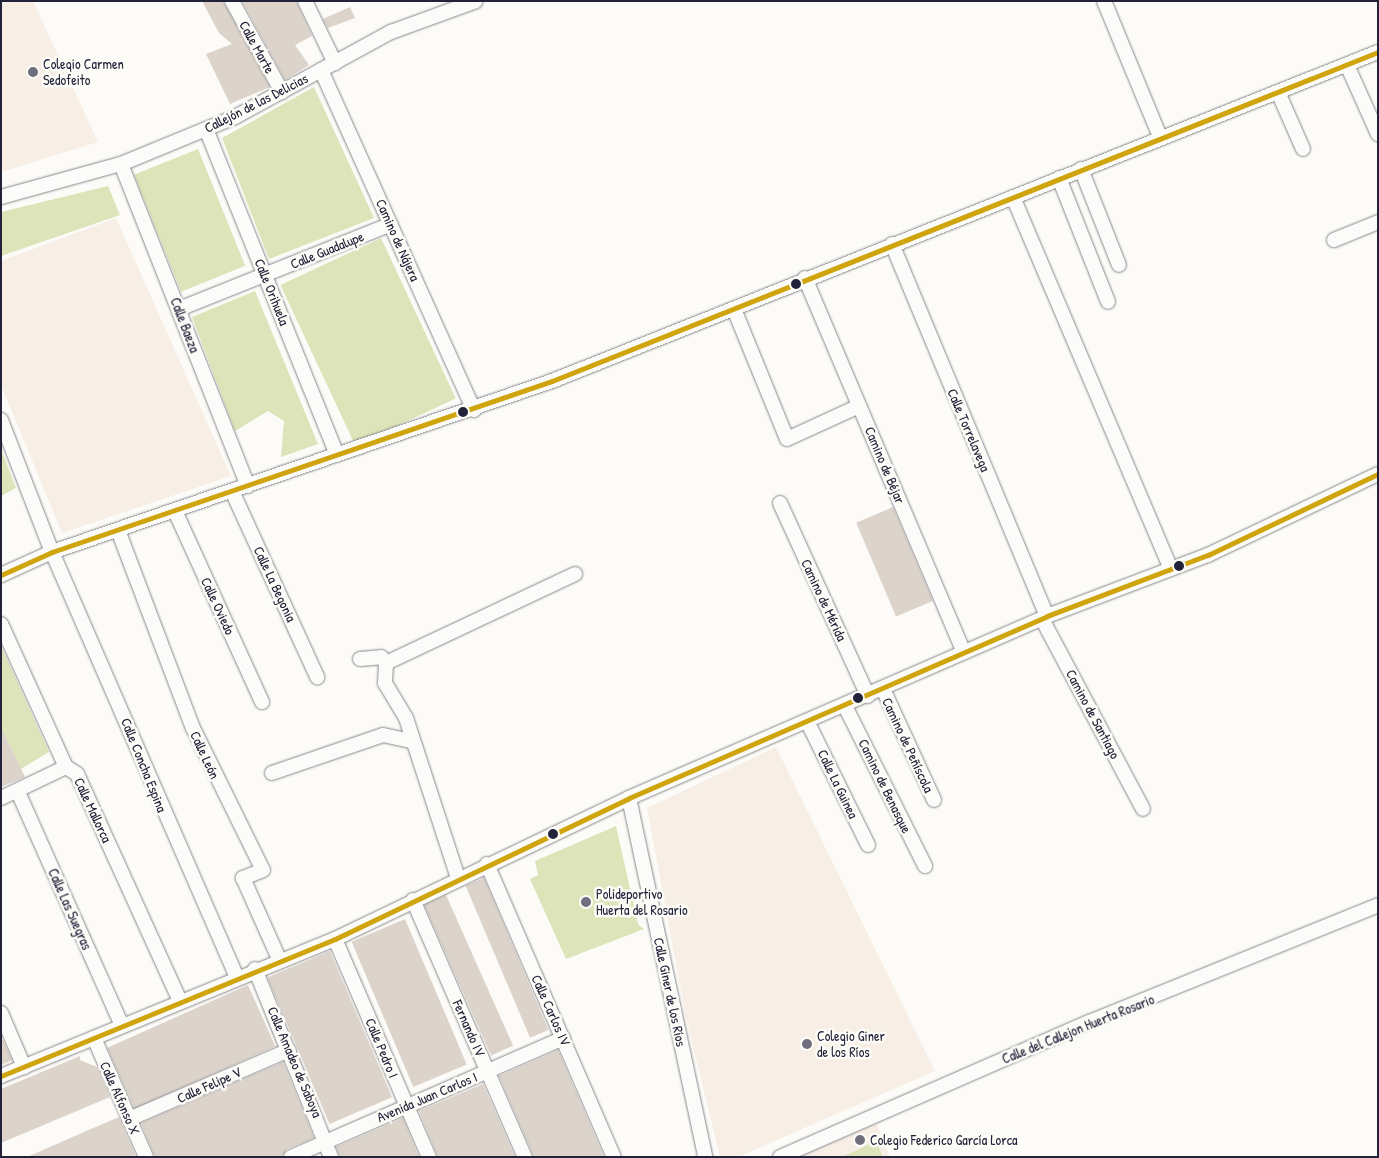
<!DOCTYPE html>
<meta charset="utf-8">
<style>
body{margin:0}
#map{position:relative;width:1379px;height:1158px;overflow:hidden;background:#fcfbf8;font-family:"Patrick Hand",sans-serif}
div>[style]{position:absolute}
.built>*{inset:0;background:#f7efe6}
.green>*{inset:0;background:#dee4b9;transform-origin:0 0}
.building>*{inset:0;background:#dcd3cb;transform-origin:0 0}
.roads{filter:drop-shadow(0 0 1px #88888c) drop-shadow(0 0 1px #88888c)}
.minor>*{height:14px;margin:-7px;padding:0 7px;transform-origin:7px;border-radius:7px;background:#fbfbf9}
.bus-1>*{height:5px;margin:-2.5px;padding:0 2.5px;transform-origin:2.5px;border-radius:2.5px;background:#cfa40d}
.dots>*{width:14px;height:14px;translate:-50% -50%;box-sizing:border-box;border:2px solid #fdfcf7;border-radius:50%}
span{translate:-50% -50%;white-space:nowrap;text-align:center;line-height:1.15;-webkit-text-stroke:5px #fdfcf7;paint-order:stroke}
.street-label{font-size:14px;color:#22223b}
.poi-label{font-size:14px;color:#22223b}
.left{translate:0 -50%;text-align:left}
.frame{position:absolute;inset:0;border:2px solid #22223b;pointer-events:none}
</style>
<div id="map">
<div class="built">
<i style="clip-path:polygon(1px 1px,33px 1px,98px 142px,1px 172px)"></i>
<i style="clip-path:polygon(116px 218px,231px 476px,62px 533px,1px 385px,1px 261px)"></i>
<i style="clip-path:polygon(776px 747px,935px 1071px,738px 1157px,720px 1157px,686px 1018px,647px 808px)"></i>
<i style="clip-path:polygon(876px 1123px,890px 1157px,797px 1157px)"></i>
</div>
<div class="green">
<i style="clip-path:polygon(314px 87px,374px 218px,269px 259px,222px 138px)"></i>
<i style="left:198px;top:149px;width:126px;height:69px;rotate:68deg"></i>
<i style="clip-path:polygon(108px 186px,120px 215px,1px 256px,1px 212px)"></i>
<i style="left:381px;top:238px;width:177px;height:111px;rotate:65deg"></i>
<i style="clip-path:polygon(255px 291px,318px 444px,281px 457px,284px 421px,268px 411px,235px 431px,192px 317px)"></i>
<i style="clip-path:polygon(1px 449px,16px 488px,1px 496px)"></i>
<i style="clip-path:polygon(1px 646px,49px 752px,21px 769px,1px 727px)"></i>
<i style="clip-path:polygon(616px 826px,638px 924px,644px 929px,566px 959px,530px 879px,538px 875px,535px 861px)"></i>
<i style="clip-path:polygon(876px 1141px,883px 1157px,842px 1157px)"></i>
</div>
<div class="building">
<i style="clip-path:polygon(202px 1px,223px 1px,270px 87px,230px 104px,206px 54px,232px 44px,219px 33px)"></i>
<i style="clip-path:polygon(242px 1px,296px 1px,312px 36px,295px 45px,309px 65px,285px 80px)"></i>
<i style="clip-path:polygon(350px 7px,355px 18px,328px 28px,323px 19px)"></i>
<i style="left:893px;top:507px;width:102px;height:40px;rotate:67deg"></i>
<i style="clip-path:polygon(1px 727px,25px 777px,1px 787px)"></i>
<i style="left:484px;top:878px;width:165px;height:20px;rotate:67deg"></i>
<i style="left:446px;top:895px;width:165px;height:24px;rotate:66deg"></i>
<i style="left:405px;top:919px;width:158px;height:58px;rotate:67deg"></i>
<i style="left:330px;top:951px;width:159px;height:68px;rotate:67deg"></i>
<i style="left:248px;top:985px;width:67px;height:154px;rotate:66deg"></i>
<i style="clip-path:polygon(1px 1036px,12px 1060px,1px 1065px)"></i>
<i style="clip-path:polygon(558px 1050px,604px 1157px,534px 1157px,499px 1076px)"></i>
<i style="clip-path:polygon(80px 1056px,80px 1060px,97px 1067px,110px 1097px,1px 1143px,1px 1089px)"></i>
<i style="clip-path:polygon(283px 1062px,314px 1138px,287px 1149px,282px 1157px,155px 1157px,141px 1123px)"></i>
<i style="clip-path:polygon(483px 1084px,515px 1157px,438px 1157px,419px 1111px)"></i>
<i style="clip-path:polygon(119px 1117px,136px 1157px,27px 1157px,84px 1132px)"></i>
<i style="clip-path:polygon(403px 1118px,419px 1157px,340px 1157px,336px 1147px)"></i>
</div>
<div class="roads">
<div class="minor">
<i style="left:232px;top:1px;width:104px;rotate:61.2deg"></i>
<i style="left:305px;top:1px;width:69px;rotate:64.2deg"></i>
<i style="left:1104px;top:1px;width:147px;rotate:67.6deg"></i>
<i style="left:1347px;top:65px;width:76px;rotate:65.8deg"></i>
<i style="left:321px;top:70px;width:373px;rotate:65.8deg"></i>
<i style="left:1278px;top:92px;width:62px;rotate:66.3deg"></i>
<i style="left:206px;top:129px;width:351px;rotate:68.1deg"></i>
<i style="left:121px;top:164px;width:346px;rotate:68.5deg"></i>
<i style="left:1081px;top:169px;width:103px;rotate:68.4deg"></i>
<i style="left:1059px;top:178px;width:133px;rotate:68.4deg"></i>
<i style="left:1px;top:197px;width:124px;rotate:-15.4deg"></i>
<i style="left:121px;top:164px;width:123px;rotate:-22.4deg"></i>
<i style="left:235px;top:117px;width:178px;rotate:-28.6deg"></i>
<i style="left:391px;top:32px;width:90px;rotate:-20deg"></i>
<i style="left:1013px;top:197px;width:404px;rotate:67deg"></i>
<i style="left:1334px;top:240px;width:48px;rotate:-22.2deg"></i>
<i style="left:892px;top:244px;width:403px;rotate:67.4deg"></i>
<i style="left:805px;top:278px;width:406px;rotate:67deg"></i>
<i style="left:179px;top:309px;width:228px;rotate:-21.8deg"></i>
<i style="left:734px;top:309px;width:140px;rotate:67.8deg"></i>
<i style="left:787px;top:439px;width:79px;rotate:-24.6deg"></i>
<i style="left:1px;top:420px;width:142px;rotate:68.9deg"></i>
<i style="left:52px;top:552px;width:464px;rotate:66.5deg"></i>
<i style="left:232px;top:491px;width:205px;rotate:65.4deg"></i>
<i style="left:780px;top:503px;width:212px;rotate:65.5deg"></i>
<i style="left:175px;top:511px;width:210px;rotate:65.5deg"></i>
<i style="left:118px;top:530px;width:212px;rotate:69.3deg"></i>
<i style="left:193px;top:728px;width:158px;rotate:63.8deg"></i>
<i style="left:263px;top:870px;width:22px;rotate:158deg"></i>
<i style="left:243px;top:878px;width:89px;rotate:66deg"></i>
<i style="left:1px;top:575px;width:56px;rotate:-24.3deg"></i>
<i style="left:52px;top:552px;width:528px;rotate:-18.88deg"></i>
<i style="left:552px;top:381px;width:889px;rotate:-21.72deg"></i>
<i style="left:1042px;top:619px;width:215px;rotate:62deg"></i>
<i style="left:1px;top:624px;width:157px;rotate:65.6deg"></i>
<i style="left:66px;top:767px;width:13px;rotate:32deg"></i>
<i style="left:77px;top:774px;width:249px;rotate:65.6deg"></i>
<i style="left:360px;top:659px;width:21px;rotate:-5deg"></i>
<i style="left:381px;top:657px;width:8px;rotate:50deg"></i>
<i style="left:883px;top:689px;width:122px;rotate:65.3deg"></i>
<i style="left:845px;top:706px;width:179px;rotate:63.4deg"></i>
<i style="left:808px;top:723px;width:136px;rotate:63.8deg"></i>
<i style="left:272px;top:773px;width:117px;rotate:-18.9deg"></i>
<i style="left:383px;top:735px;width:29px;rotate:12deg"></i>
<i style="left:18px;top:792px;width:256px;rotate:66deg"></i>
<i style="left:1px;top:798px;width:72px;rotate:-25.5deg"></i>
<i style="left:629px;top:798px;width:367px;rotate:78deg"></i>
<i style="left:487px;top:864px;width:319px;rotate:66.6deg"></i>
<i style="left:458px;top:878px;width:168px;rotate:-108deg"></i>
<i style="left:406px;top:718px;width:41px;rotate:-121deg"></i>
<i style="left:385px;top:683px;width:20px;rotate:-87deg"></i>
<i style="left:386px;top:663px;width:209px;rotate:-25.2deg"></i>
<i style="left:413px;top:900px;width:280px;rotate:66.5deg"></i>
<i style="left:335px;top:939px;width:237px;rotate:66.7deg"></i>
<i style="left:255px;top:969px;width:203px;rotate:68deg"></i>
<i style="left:1px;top:1013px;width:59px;rotate:66.9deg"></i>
<i style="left:94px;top:1038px;width:130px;rotate:66.4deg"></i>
<i style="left:1px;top:1076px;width:361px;rotate:-22.3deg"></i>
<i style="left:335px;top:939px;width:326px;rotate:-25.6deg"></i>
<i style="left:629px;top:798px;width:456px;rotate:-23.5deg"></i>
<i style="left:1047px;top:616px;width:172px;rotate:-20.8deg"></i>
<i style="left:1208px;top:555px;width:188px;rotate:-25.5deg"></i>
<i style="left:129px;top:1119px;width:174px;rotate:-23.3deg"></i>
<i style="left:291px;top:1157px;width:297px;rotate:-23.6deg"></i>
<i style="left:780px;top:1157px;width:337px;rotate:-23.6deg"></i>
<i style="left:1089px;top:1022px;width:312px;rotate:-22deg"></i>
</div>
</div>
<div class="bus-1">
<i style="left:1px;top:575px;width:56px;rotate:-24.3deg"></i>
<i style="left:52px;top:552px;width:528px;rotate:-18.88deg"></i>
<i style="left:552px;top:381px;width:889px;rotate:-21.72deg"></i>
<i style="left:1px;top:1076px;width:361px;rotate:-22.3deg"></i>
<i style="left:335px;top:939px;width:326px;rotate:-25.6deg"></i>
<i style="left:629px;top:798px;width:456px;rotate:-23.5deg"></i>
<i style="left:1047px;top:616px;width:172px;rotate:-20.8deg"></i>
<i style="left:1208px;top:555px;width:188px;rotate:-25.5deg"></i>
</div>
<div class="dots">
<i style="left:33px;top:72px;background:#6e6e7d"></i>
<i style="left:796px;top:284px;background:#22223b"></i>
<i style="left:463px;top:412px;background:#22223b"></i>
<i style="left:1179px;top:566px;background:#22223b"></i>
<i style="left:858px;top:698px;background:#22223b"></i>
<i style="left:553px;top:834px;background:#22223b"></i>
<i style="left:586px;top:902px;background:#6e6e7d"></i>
<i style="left:807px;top:1044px;background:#6e6e7d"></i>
<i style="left:860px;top:1140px;background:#6e6e7d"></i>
</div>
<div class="street-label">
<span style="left:257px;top:47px;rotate:61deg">Calle Marte</span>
<span style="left:256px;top:103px;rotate:-27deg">Callejón de las Delicias</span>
<span style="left:398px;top:240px;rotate:66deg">Camino de Nájera</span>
<span style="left:327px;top:250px;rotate:-22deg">Calle Guadalupe</span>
<span style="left:272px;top:292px;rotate:68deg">Calle Orihuela</span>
<span style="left:185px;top:325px;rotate:69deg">Calle Baeza</span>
<span style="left:969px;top:430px;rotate:67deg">Calle Torrelavega</span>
<span style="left:885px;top:465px;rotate:67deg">Camino de Béjar</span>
<span style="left:275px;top:584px;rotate:65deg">Calle La Begonia</span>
<span style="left:824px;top:600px;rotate:65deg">Camino de Mérida</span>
<span style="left:218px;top:606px;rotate:65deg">Calle Oviedo</span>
<span style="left:1093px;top:714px;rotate:62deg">Camino de Santiago</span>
<span style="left:908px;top:745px;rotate:65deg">Camino de Peñíscola</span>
<span style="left:205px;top:755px;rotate:65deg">Calle León</span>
<span style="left:144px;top:765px;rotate:68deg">Calle Concha Espina</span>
<span style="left:838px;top:784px;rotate:64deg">Calle La Guinea</span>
<span style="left:885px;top:786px;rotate:64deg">Camino de Benasque</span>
<span style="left:93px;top:810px;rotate:65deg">Calle Mallorca</span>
<span style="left:70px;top:909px;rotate:66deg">Calle Las Suegras</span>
<span style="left:670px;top:992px;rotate:78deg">Calle Giner de los Ríos</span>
<span style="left:551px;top:1010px;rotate:66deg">Calle Carlos IV</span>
<span style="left:469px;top:1028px;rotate:66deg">Fernando IV</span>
<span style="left:1078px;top:1029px;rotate:-22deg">Calle del Callejon Huerta Rosario</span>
<span style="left:382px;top:1048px;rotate:67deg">Calle Pedro I</span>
<span style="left:295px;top:1062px;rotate:67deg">Calle Amadeo de Saboya</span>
<span style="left:209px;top:1085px;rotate:-24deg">Calle Felipe V</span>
<span style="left:427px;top:1097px;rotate:-23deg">Avenida Juan Carlos I</span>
<span style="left:120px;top:1098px;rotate:66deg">Calle Alfonso X</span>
</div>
<div class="poi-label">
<span class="left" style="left:43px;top:72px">Colegio Carmen<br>Sedofeito</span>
<span class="left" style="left:596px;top:902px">Polideportivo<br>Huerta del Rosario</span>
<span class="left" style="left:817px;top:1044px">Colegio Giner<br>de los Ríos</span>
<span class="left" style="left:870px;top:1140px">Colegio Federico García Lorca</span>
</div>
<div class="frame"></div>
</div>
